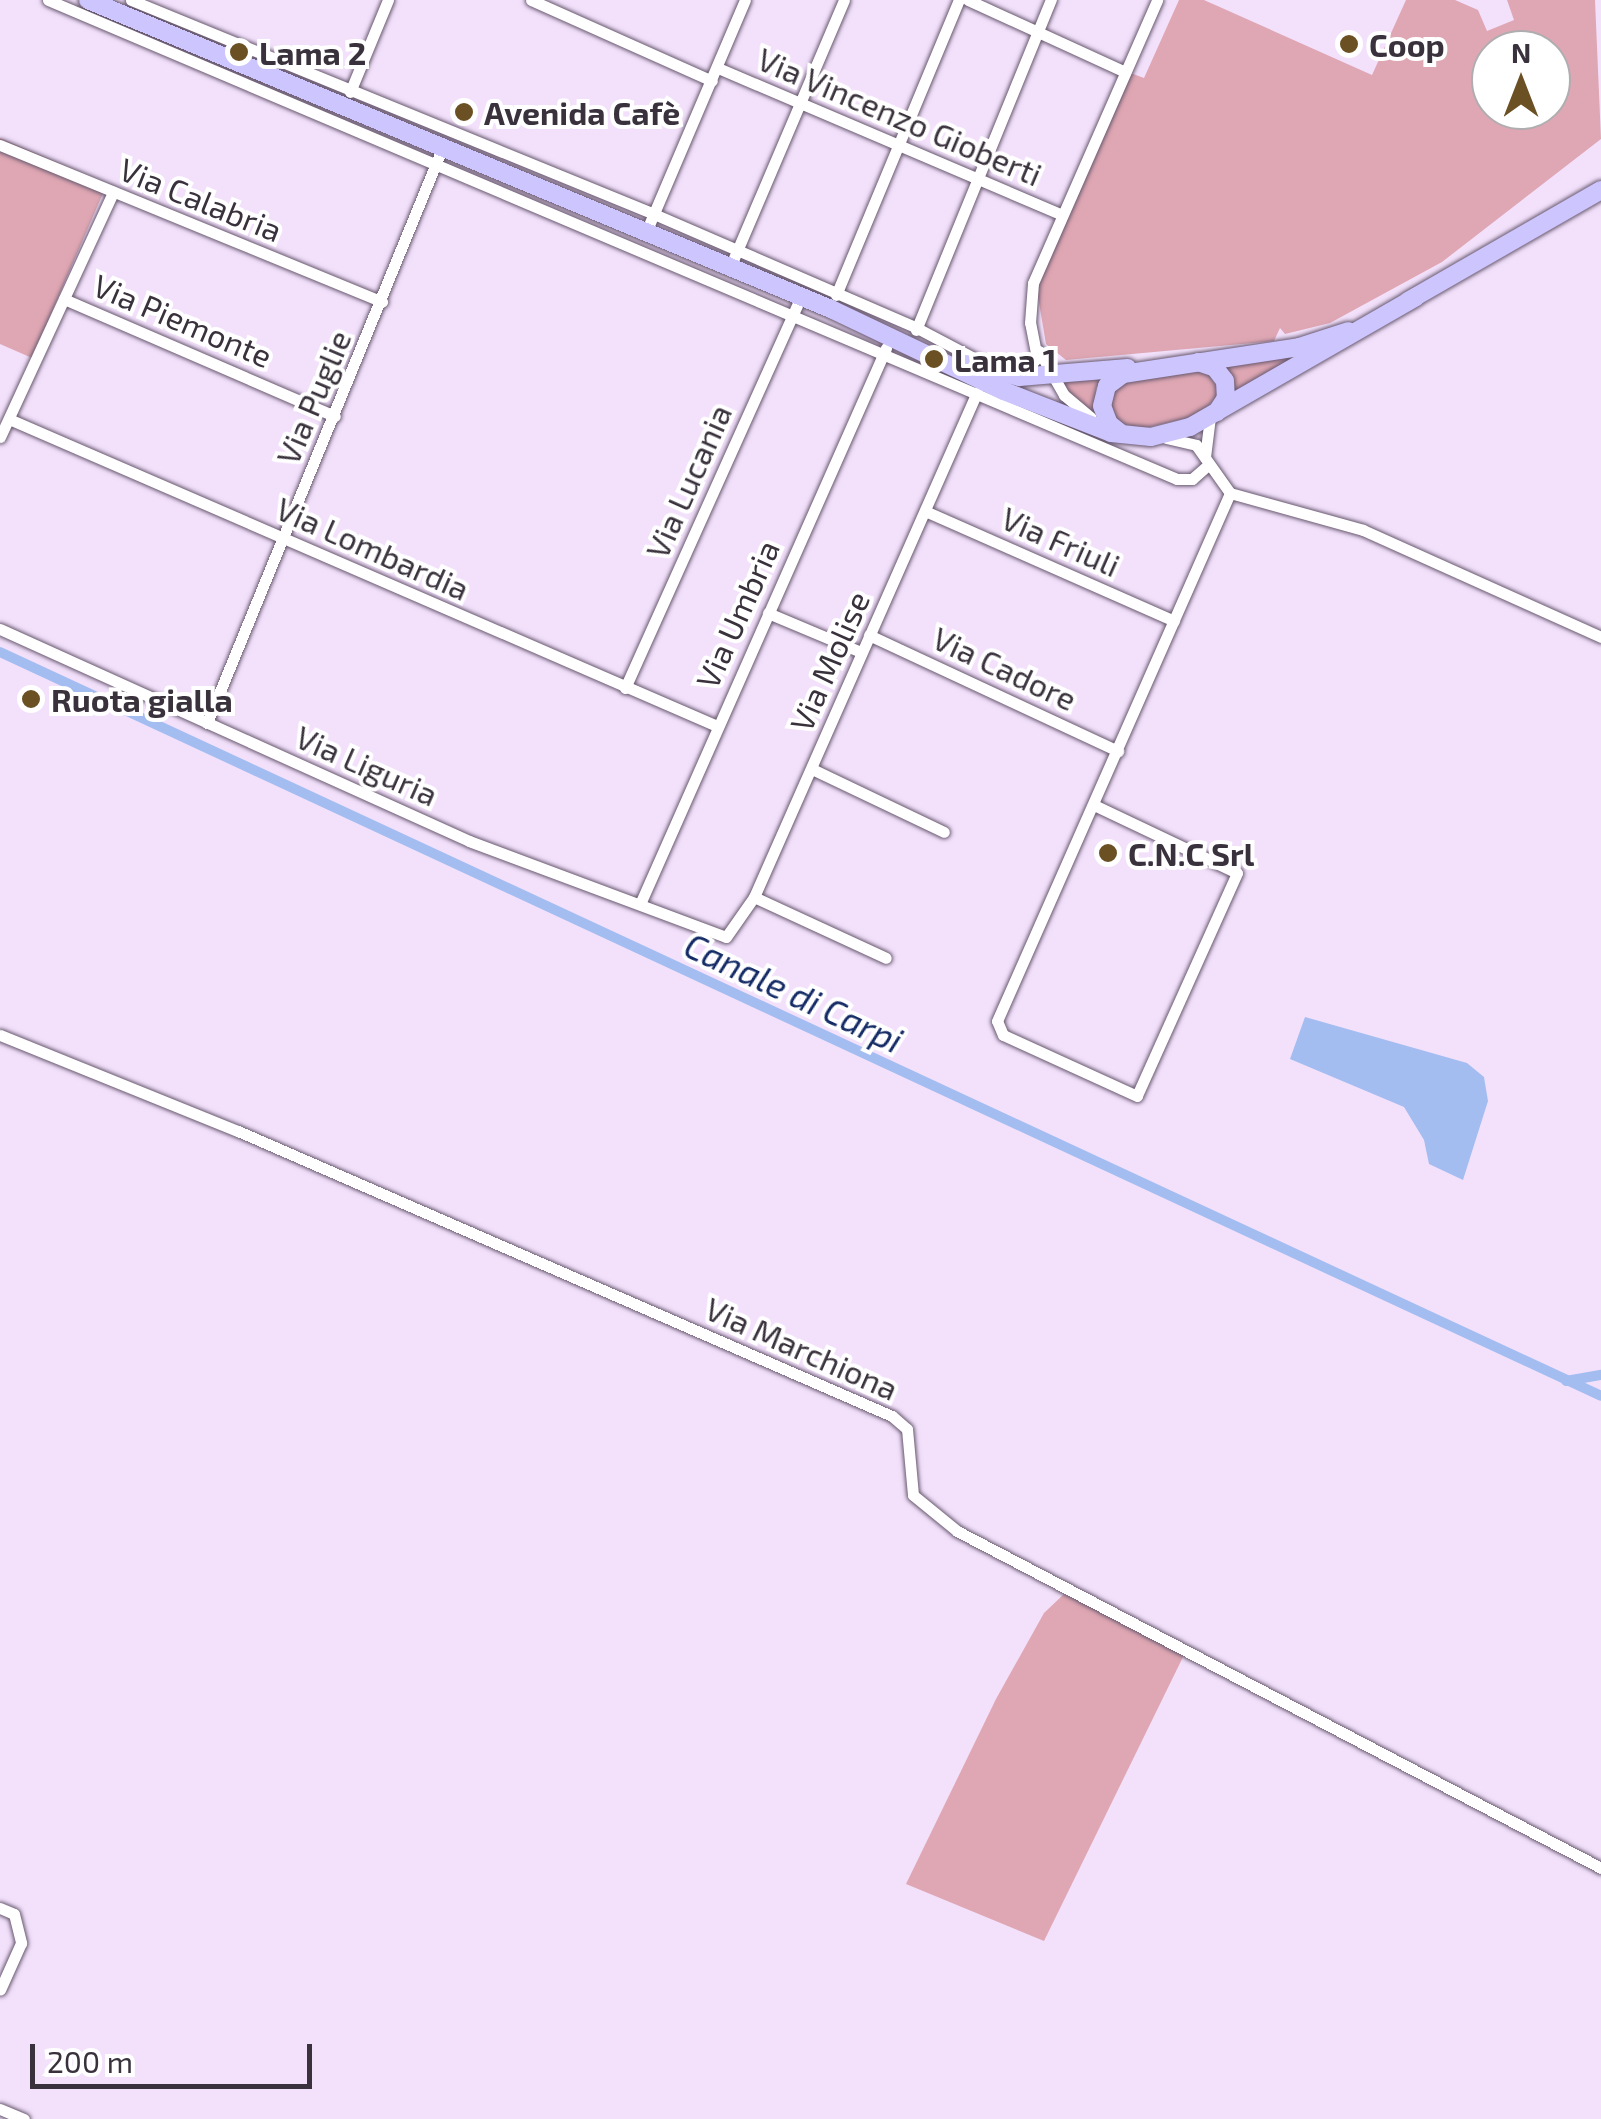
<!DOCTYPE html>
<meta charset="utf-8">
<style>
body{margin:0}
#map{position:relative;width:1601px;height:2119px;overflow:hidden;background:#f3e1fc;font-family:"Exo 2",sans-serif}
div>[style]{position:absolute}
.green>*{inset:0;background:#dfa7b3}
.water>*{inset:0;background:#a4bdf1}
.canal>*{height:10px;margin:-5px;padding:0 5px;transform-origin:5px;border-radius:5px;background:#a4bdf1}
.roads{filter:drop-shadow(0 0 2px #67586e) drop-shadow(0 0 2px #67586e)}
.minor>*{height:11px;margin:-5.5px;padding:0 5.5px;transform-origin:5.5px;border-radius:5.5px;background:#fff}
.primary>*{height:18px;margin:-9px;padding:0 9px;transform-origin:9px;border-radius:9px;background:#cdc5fd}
.dots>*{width:28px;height:28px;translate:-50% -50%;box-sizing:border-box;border:5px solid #fff;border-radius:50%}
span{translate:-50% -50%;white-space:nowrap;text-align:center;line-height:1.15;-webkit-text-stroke:8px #fff;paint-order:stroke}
.poi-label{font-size:32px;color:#39323c;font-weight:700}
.left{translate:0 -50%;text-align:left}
.street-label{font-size:32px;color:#39323c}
.water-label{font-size:35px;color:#132a65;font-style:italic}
.north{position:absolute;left:1471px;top:30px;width:100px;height:100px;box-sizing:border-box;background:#fff;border:2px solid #b0adb1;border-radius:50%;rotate:0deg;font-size:28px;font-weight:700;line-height:40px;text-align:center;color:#39323c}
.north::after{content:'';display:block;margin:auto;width:35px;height:45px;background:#6b5023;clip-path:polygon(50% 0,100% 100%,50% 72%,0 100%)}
.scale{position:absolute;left:30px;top:2044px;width:282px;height:45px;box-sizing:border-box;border:5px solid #39323c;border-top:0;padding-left:12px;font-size:30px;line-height:35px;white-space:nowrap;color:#39323c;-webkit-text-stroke:8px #fff;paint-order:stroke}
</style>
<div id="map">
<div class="green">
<i style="clip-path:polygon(evenodd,1179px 0,1204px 0,1372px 75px,1406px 0,1455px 0,1478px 10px,1487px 31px,1514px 20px,1507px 0,1595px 0,1601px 139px,1442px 262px,1330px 323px,1285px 334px,1280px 328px,1274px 341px,1066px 360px,1046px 344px,1036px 285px,1128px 72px,1144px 78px,1179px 0,1491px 50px,1551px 50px,1551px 110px,1491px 110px,1491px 50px)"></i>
<i style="clip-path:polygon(0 138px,107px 184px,32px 358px,0 344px)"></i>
<i style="clip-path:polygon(1326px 345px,1232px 400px,1216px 363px)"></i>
<i style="clip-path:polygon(1195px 369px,1207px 371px,1220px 393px,1200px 415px,1141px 429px,1118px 422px,1108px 409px,1115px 384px)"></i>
<i style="clip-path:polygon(1107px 373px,1096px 388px,1094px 415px,1056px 380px)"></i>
<i style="clip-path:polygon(1064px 1594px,1181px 1649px,1183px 1657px,1044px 1941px,906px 1884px,996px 1699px,1044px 1613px)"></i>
</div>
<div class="water">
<i style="clip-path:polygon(1305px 1017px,1467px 1063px,1484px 1077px,1488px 1101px,1463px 1180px,1429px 1164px,1424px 1140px,1404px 1107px,1290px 1059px)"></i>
</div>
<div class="canal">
<i style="left:0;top:652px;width:1765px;rotate:24.92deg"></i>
<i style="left:1566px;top:1381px;width:36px;rotate:-10deg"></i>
</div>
<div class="roads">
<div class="minor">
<i style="left:48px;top:0;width:1226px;rotate:22.99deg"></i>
<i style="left:1177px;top:479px;width:15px"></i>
<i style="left:1192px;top:479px;width:18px;rotate:-41deg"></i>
<i style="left:131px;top:0;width:565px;rotate:22.25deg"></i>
<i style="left:654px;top:214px;width:287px;rotate:23.4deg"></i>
<i style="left:917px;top:328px;width:81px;rotate:27.8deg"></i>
<i style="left:531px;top:0;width:198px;rotate:24.1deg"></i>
<i style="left:968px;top:0;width:173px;rotate:24.6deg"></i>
<i style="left:718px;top:68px;width:372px;rotate:23.1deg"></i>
<i style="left:350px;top:92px;width:100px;rotate:-67.6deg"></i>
<i style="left:0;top:145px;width:413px;rotate:22.3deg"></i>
<i style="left:646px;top:232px;width:252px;rotate:-66.9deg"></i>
<i style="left:734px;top:258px;width:280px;rotate:-66.9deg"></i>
<i style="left:836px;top:295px;width:320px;rotate:-67.4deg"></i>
<i style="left:64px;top:299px;width:295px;rotate:23.4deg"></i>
<i style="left:916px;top:330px;width:357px;rotate:-67.8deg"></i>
<i style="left:1039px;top:351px;width:51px;rotate:60.4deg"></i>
<i style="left:1064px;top:395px;width:35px;rotate:40deg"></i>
<i style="left:1020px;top:376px;width:25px;rotate:-47deg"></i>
<i style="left:1037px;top:358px;width:36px;rotate:-101deg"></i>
<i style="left:1030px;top:323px;width:40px;rotate:-85.7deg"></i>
<i style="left:1033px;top:283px;width:309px;rotate:-66.3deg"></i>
<i style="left:9px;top:419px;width:772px;rotate:23.44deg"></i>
<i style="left:0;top:437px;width:270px;rotate:-65.2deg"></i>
<i style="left:1166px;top:438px;width:31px;rotate:13deg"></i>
<i style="left:1196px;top:445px;width:59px;rotate:54.7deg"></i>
<i style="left:1230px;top:493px;width:138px;rotate:15.5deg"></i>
<i style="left:1363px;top:530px;width:261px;rotate:24.2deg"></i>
<i style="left:1205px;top:457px;width:40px;rotate:-82.9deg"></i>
<i style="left:925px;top:511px;width:272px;rotate:23.8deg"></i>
<i style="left:768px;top:613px;width:101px;rotate:22.8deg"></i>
<i style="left:0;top:629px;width:515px;rotate:24.32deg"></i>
<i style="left:469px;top:841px;width:274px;rotate:20.5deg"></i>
<i style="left:726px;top:937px;width:49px;rotate:-55deg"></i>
<i style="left:754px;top:897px;width:552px;rotate:-66.17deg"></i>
<i style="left:869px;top:635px;width:275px;rotate:25deg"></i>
<i style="left:625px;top:688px;width:420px;rotate:-65.8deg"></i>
<i style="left:207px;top:723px;width:623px;rotate:-67.75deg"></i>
<i style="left:812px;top:769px;width:146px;rotate:25.5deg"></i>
<i style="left:1094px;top:805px;width:158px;rotate:25.4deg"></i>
<i style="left:1237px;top:873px;width:244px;rotate:114.2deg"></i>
<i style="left:1137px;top:1096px;width:147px;rotate:-155.5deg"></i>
<i style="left:1003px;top:1035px;width:15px;rotate:-113deg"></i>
<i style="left:997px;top:1021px;width:577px;rotate:-66.19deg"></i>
<i style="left:754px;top:897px;width:145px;rotate:24.8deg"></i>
<i style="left:640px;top:904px;width:608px;rotate:-66.13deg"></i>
<i style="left:0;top:1035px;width:257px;rotate:22deg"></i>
<i style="left:238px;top:1131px;width:713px;rotate:23.55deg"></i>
<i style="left:892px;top:1416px;width:20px;rotate:41deg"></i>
<i style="left:907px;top:1429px;width:66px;rotate:84.8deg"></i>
<i style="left:913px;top:1495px;width:57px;rotate:39.3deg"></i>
<i style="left:957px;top:1531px;width:727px;rotate:27.62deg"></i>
<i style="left:0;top:1908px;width:15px;rotate:23deg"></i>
<i style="left:14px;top:1914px;width:30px;rotate:76deg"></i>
<i style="left:21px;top:1943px;width:51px;rotate:114.1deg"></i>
<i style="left:0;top:2109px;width:26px;rotate:23deg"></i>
</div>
<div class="primary">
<i style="left:88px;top:0;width:805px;rotate:22.58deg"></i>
<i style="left:831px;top:309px;width:191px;rotate:25.4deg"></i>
<i style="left:1004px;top:391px;width:115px;rotate:21.4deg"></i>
<i style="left:1111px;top:433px;width:40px;rotate:5.7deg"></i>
<i style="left:1151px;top:437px;width:40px;rotate:-14.4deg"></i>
<i style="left:1190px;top:427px;width:261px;rotate:-29.9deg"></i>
<i style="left:1408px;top:301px;width:223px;rotate:-29.9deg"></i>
<i style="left:1198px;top:362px;width:18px;rotate:19deg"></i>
<i style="left:1215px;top:368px;width:16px;rotate:52deg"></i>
<i style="left:1225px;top:381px;width:17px;rotate:87deg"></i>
<i style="left:1226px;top:398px;width:17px;rotate:123deg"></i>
<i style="left:966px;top:364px;width:55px;rotate:13.8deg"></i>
<i style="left:1019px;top:377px;width:109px;rotate:-4.7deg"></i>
<i style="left:1122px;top:434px;width:16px;rotate:-142deg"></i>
<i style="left:1109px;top:424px;width:19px;rotate:-111deg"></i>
<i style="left:1102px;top:406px;width:21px;rotate:-76deg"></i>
<i style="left:1107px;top:386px;width:20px;rotate:-37deg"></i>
<i style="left:1123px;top:374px;width:178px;rotate:-8.7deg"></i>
<i style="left:1299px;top:347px;width:52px;rotate:-17.7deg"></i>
</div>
</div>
<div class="dots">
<i style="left:1349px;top:44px;background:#6b5023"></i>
<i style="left:239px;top:52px;background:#6b5023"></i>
<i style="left:464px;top:112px;background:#6b5023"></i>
<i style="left:934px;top:359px;background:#6b5023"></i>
<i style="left:31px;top:699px;background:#6b5023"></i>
<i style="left:1108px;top:853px;background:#6b5023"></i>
</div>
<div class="poi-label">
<span class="left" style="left:1369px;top:44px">Coop</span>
<span class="left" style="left:259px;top:52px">Lama 2</span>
<span class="left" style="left:484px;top:112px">Avenida Cafè</span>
<span class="left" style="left:954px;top:359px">Lama 1</span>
<span class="left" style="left:51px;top:699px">Ruota gialla</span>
<span class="left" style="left:1128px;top:853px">C.N.C Srl</span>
</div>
<div class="street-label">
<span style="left:900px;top:116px;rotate:23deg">Via Vincenzo Gioberti</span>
<span style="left:201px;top:199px;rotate:22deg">Via Calabria</span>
<span style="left:183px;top:320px;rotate:23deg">Via Piemonte</span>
<span style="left:313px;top:397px;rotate:-67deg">Via Puglie</span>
<span style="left:688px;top:481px;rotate:-66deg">Via Lucania</span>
<span style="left:1061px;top:541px;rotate:24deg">Via Friuli</span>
<span style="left:373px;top:548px;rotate:24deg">Via Lombardia</span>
<span style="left:737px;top:614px;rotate:-66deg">Via Umbria</span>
<span style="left:829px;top:661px;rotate:-66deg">Via Molise</span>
<span style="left:1005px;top:668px;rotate:25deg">Via Cadore</span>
<span style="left:367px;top:765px;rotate:24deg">Via Liguria</span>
<span style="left:802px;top:1348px;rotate:24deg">Via Marchiona</span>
</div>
<div class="water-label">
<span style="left:794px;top:992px;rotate:25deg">Canale di Carpi</span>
</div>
<div class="north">N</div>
<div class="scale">200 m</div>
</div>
